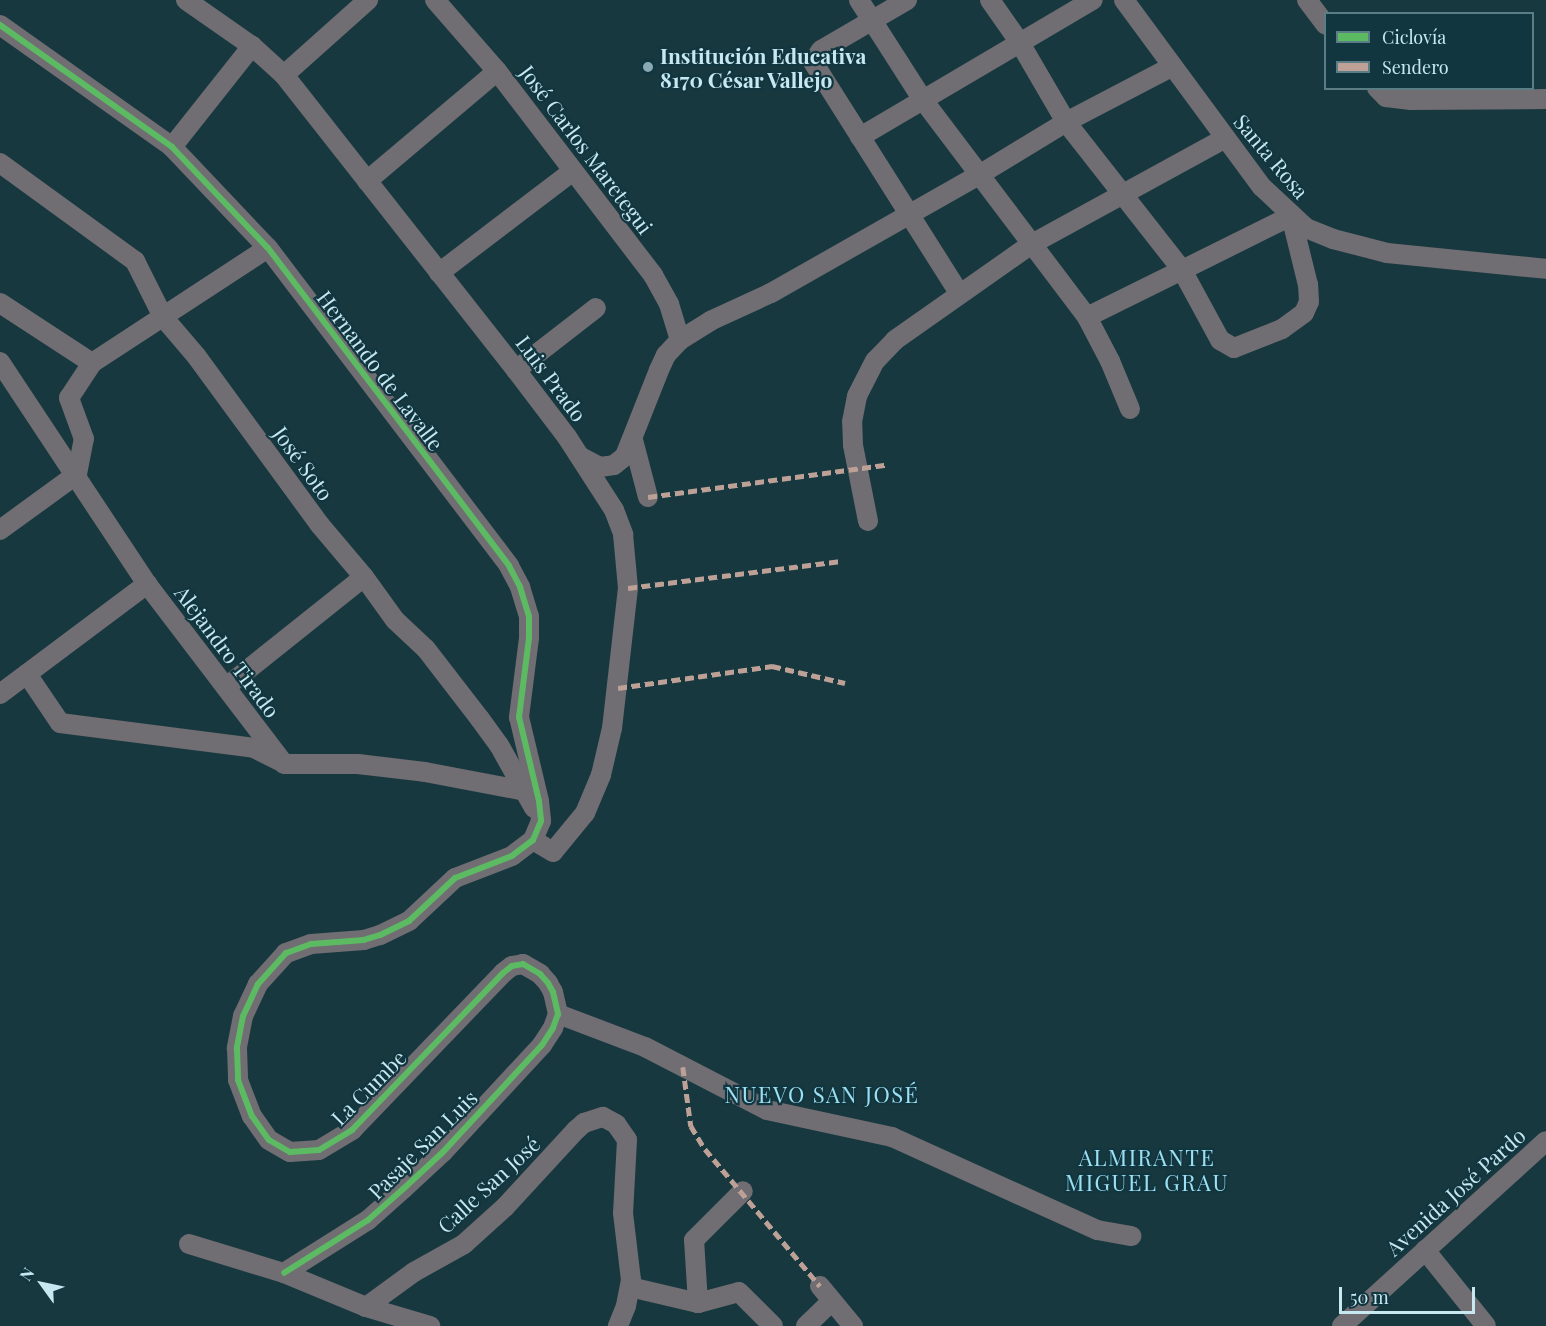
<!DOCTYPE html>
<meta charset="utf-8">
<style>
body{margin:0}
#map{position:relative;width:1546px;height:1326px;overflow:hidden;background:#18383f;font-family:"Playfair Display",serif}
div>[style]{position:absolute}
.minor>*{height:20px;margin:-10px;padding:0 10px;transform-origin:10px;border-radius:10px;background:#706d73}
.quiet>*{height:4.5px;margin-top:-2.25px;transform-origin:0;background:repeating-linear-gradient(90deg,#bda197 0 9px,transparent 0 13.5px)}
.cycleway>*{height:6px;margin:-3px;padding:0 3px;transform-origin:3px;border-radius:3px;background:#5cba63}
.dots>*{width:16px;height:16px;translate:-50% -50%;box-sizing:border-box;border:3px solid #12363f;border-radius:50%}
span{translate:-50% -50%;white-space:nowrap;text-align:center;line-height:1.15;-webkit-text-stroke:4.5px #12363f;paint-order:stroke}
.poi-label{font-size:21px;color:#c7e8f1;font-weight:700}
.left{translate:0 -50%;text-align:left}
.street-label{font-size:21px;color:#c7e8f1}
.neighbourhood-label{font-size:22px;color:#9ce0f3;letter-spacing:1.5px}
.legend{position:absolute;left:1324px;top:12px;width:210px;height:78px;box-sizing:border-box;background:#12363f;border:2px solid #5a7d86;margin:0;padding:8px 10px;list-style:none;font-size:18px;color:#c7e8f1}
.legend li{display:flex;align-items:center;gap:12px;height:30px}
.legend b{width:30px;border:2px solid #5a7d86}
.north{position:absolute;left:12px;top:1254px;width:60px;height:60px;-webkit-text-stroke:4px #12363f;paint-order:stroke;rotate:303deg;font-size:16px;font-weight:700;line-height:24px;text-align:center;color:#c7e8f1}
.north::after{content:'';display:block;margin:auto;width:21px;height:27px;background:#c7e8f1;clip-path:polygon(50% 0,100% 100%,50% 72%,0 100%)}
.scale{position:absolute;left:1339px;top:1287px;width:136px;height:27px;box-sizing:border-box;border:3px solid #c7e8f1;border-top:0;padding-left:8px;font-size:18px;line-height:21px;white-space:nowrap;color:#c7e8f1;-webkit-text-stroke:4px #12363f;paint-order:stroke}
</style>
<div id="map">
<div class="minor">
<i style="left:186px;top:0;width:80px;rotate:34.9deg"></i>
<i style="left:252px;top:46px;width:43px;rotate:42.2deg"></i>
<i style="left:284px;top:75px;width:375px;rotate:51.8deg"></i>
<i style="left:516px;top:370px;width:84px;rotate:52.7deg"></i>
<i style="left:567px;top:437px;width:87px;rotate:57.2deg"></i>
<i style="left:614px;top:510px;width:26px;rotate:69deg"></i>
<i style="left:623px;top:534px;width:54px;rotate:84.7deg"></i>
<i style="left:628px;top:588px;width:141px;rotate:96.5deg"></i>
<i style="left:612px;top:728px;width:48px;rotate:103.2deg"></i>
<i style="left:601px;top:775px;width:41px;rotate:112.8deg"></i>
<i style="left:585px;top:813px;width:50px;rotate:129.4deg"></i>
<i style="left:553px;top:852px;width:23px;rotate:-149deg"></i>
<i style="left:435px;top:0;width:94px;rotate:48.9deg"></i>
<i style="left:497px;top:71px;width:257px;rotate:52.6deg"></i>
<i style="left:653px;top:275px;width:33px;rotate:61deg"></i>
<i style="left:669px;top:304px;width:38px;rotate:73deg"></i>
<i style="left:859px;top:0;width:119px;rotate:57.4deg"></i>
<i style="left:923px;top:100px;width:272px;rotate:52.9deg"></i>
<i style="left:1087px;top:317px;width:50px;rotate:62.4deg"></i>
<i style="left:1110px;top:361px;width:52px;rotate:67.4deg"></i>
<i style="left:907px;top:0;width:99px;rotate:149.8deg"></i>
<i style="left:821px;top:50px;width:14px;rotate:124deg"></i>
<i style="left:813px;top:62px;width:273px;rotate:57.7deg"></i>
<i style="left:990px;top:0;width:52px;rotate:55.1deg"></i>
<i style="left:1020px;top:43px;width:91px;rotate:59.8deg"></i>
<i style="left:1066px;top:122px;width:188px;rotate:51.9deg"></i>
<i style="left:1182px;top:270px;width:80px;rotate:61.5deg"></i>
<i style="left:1220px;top:340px;width:16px;rotate:30deg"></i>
<i style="left:1234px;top:348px;width:52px;rotate:-21.6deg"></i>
<i style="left:1282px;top:329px;width:27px;rotate:-36deg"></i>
<i style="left:1304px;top:313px;width:12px;rotate:-66deg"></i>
<i style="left:1309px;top:302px;width:17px;rotate:-93deg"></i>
<i style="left:1308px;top:285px;width:71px;rotate:-103.8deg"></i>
<i style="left:1291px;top:216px;width:122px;rotate:153.6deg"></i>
<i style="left:1182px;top:270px;width:106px;rotate:153.7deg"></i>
<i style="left:1124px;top:0;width:232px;rotate:53.6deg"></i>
<i style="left:1262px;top:187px;width:60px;rotate:43deg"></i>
<i style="left:1306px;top:228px;width:29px;rotate:22deg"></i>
<i style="left:1333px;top:239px;width:56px;rotate:14.5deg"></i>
<i style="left:1387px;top:253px;width:160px;rotate:5.7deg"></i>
<i style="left:1307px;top:0;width:31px;rotate:53deg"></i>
<i style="left:0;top:25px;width:211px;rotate:35.3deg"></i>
<i style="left:172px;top:147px;width:139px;rotate:46.5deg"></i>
<i style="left:268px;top:248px;width:399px;rotate:52.8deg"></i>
<i style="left:509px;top:566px;width:24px;rotate:62deg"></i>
<i style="left:520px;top:587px;width:30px;rotate:73deg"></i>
<i style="left:529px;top:616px;width:22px;rotate:90deg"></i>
<i style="left:529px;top:638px;width:80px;rotate:97.2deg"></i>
<i style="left:519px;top:717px;width:86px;rotate:76.6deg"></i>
<i style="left:539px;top:801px;width:20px;rotate:84deg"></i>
<i style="left:541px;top:821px;width:21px;rotate:113deg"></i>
<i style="left:533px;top:840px;width:26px;rotate:143deg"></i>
<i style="left:512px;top:856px;width:61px;rotate:158.9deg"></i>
<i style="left:455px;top:878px;width:63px;rotate:136.9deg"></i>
<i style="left:409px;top:921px;width:32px;rotate:154deg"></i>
<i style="left:380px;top:935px;width:17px;rotate:163deg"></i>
<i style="left:364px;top:940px;width:53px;rotate:175.7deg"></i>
<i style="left:311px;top:944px;width:27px;rotate:160deg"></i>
<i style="left:286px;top:953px;width:42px;rotate:132.1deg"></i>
<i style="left:258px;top:984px;width:35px;rotate:115deg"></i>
<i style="left:243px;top:1016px;width:33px;rotate:101deg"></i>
<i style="left:237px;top:1048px;width:32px;rotate:88deg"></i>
<i style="left:238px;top:1080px;width:39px;rotate:69deg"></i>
<i style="left:252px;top:1116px;width:29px;rotate:55deg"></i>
<i style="left:269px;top:1140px;width:24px;rotate:30deg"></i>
<i style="left:290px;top:1152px;width:29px;rotate:-4deg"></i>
<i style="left:319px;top:1150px;width:39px;rotate:-31deg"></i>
<i style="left:352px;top:1130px;width:218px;rotate:-46.1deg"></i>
<i style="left:503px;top:973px;width:11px;rotate:-38deg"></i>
<i style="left:512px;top:966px;width:11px;rotate:-10deg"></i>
<i style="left:523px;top:964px;width:20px;rotate:30deg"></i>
<i style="left:540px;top:974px;width:12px;rotate:48deg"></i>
<i style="left:548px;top:983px;width:10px;rotate:61deg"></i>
<i style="left:553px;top:992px;width:23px;rotate:77deg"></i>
<i style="left:558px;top:1014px;width:15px;rotate:110deg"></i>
<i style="left:553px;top:1028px;width:20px;rotate:123deg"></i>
<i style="left:542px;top:1045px;width:146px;rotate:132.8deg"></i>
<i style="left:443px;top:1152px;width:54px;rotate:137.2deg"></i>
<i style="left:403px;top:1189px;width:47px;rotate:138.5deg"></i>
<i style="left:368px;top:1220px;width:99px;rotate:147.8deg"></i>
<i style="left:284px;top:75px;width:113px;rotate:-41.8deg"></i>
<i style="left:1377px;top:88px;width:13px;rotate:45deg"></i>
<i style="left:1386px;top:97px;width:25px;rotate:7deg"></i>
<i style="left:1411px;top:100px;width:135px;rotate:-0.4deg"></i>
<i style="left:860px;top:137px;width:270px;rotate:-30.5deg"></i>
<i style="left:172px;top:147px;width:129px;rotate:-51.6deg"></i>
<i style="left:0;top:163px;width:167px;rotate:36deg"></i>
<i style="left:135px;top:261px;width:63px;rotate:63.4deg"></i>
<i style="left:163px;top:317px;width:52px;rotate:49.6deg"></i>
<i style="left:197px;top:357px;width:208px;rotate:53.8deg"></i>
<i style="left:320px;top:525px;width:68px;rotate:49.8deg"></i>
<i style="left:364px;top:577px;width:53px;rotate:54.2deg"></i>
<i style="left:395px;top:620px;width:42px;rotate:43.1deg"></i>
<i style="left:426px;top:649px;width:88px;rotate:52.4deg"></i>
<i style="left:480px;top:719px;width:32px;rotate:54deg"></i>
<i style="left:499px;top:745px;width:72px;rotate:60.9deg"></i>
<i style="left:367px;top:181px;width:170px;rotate:-40.2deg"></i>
<i style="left:439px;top:273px;width:168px;rotate:-37.3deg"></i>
<i style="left:0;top:303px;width:110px;rotate:33.1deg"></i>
<i style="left:0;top:362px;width:266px;rotate:56.5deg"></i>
<i style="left:147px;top:584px;width:226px;rotate:52.7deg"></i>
<i style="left:516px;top:370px;width:101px;rotate:-37.8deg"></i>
<i style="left:633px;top:440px;width:59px;rotate:75.3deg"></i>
<i style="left:581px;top:457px;width:21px;rotate:28deg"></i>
<i style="left:600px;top:467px;width:14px;rotate:-8deg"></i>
<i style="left:614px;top:465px;width:14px;rotate:-39deg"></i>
<i style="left:625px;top:456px;width:92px;rotate:-68.4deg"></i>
<i style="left:659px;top:370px;width:17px;rotate:-65deg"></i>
<i style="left:666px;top:355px;width:21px;rotate:-47deg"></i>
<i style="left:680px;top:340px;width:36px;rotate:-32deg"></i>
<i style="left:710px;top:321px;width:67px;rotate:-24.7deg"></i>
<i style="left:771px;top:293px;width:239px;rotate:-29.6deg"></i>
<i style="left:979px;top:175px;width:102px;rotate:-31.3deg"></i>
<i style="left:1066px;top:122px;width:119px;rotate:-27.6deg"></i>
<i style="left:868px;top:521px;width:77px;rotate:-101.2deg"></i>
<i style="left:853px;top:445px;width:23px;rotate:-92deg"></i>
<i style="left:852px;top:422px;width:26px;rotate:-79deg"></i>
<i style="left:857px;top:396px;width:39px;rotate:-63deg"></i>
<i style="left:875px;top:361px;width:29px;rotate:-46deg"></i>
<i style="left:895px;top:340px;width:165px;rotate:-35.1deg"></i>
<i style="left:1030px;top:245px;width:221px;rotate:-28.7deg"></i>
<i style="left:0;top:530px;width:95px;rotate:-36deg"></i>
<i style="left:77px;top:474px;width:36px;rotate:-79deg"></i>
<i style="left:84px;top:439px;width:44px;rotate:-110.1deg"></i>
<i style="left:69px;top:398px;width:42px;rotate:-56.7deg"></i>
<i style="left:92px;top:363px;width:210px;rotate:-33.2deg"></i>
<i style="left:27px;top:674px;width:59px;rotate:56deg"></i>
<i style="left:60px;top:723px;width:196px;rotate:7.3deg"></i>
<i style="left:254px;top:748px;width:28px;rotate:27deg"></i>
<i style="left:226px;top:687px;width:176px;rotate:-38.6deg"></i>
<i style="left:0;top:694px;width:184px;rotate:-36.8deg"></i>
<i style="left:284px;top:764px;width:74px"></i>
<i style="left:358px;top:764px;width:67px;rotate:6.8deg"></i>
<i style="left:425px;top:772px;width:103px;rotate:10.7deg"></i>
<i style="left:558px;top:1014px;width:93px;rotate:20.8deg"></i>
<i style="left:645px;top:1047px;width:137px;rotate:27.3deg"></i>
<i style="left:767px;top:1110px;width:128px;rotate:12.2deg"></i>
<i style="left:892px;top:1137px;width:225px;rotate:24.4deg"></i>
<i style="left:1097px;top:1230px;width:35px;rotate:10deg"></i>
<i style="left:189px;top:1244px;width:99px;rotate:17deg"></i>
<i style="left:284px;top:1273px;width:89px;rotate:22.5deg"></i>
<i style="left:366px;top:1307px;width:67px;rotate:16.5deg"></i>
<i style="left:1425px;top:1250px;width:97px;rotate:51.2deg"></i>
<i style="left:820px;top:1286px;width:52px;rotate:50.5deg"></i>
<i style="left:630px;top:1287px;width:70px;rotate:13.2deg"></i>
<i style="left:698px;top:1303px;width:42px;rotate:-15deg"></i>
<i style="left:739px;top:1292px;width:48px;rotate:45deg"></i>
<i style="left:698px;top:1303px;width:63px;rotate:-93.6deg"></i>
<i style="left:694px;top:1240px;width:69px;rotate:-45deg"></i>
<i style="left:366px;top:1307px;width:59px;rotate:-36.1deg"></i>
<i style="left:414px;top:1272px;width:57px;rotate:-29.2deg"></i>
<i style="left:464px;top:1244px;width:55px;rotate:-42.1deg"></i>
<i style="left:505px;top:1207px;width:105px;rotate:-47.3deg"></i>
<i style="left:576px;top:1130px;width:11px;rotate:-41deg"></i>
<i style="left:584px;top:1123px;width:20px;rotate:-18deg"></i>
<i style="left:603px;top:1117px;width:15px;rotate:28deg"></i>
<i style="left:616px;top:1124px;width:19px;rotate:55deg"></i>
<i style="left:627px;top:1140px;width:73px;rotate:93.1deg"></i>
<i style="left:623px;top:1213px;width:67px;rotate:83.2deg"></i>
<i style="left:631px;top:1280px;width:26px;rotate:101deg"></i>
<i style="left:626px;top:1306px;width:22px;rotate:112deg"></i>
<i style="left:806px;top:1326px;width:36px;rotate:-44deg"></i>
<i style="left:1342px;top:1326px;width:275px;rotate:-42.2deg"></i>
</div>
<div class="quiet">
<i style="left:648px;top:497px;width:240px;rotate:-7.7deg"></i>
<i style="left:628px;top:588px;width:215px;rotate:-7.2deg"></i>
<i style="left:618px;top:688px;width:156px;rotate:-8.1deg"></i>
<i style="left:772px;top:666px;width:75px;rotate:13.1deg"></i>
<i style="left:683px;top:1067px;width:60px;rotate:82.3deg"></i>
<i style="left:691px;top:1126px;width:27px;rotate:59deg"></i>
<i style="left:705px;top:1149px;width:179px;rotate:50deg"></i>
</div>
<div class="cycleway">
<i style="left:0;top:25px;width:211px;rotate:35.3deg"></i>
<i style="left:172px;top:147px;width:139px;rotate:46.5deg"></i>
<i style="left:268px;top:248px;width:399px;rotate:52.8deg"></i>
<i style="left:509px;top:566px;width:24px;rotate:62deg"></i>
<i style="left:520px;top:587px;width:30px;rotate:73deg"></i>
<i style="left:529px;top:616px;width:22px;rotate:90deg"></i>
<i style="left:529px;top:638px;width:80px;rotate:97.2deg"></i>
<i style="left:519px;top:717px;width:86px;rotate:76.6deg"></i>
<i style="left:539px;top:801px;width:20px;rotate:84deg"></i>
<i style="left:541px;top:821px;width:21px;rotate:113deg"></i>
<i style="left:533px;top:840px;width:26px;rotate:143deg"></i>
<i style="left:512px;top:856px;width:61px;rotate:158.9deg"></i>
<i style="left:455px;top:878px;width:63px;rotate:136.9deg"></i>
<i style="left:409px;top:921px;width:32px;rotate:154deg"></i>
<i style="left:380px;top:935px;width:17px;rotate:163deg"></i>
<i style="left:364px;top:940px;width:53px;rotate:175.7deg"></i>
<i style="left:311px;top:944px;width:27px;rotate:160deg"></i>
<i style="left:286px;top:953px;width:42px;rotate:132.1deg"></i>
<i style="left:258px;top:984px;width:35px;rotate:115deg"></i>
<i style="left:243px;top:1016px;width:33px;rotate:101deg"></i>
<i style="left:237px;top:1048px;width:32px;rotate:88deg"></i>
<i style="left:238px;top:1080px;width:39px;rotate:69deg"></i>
<i style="left:252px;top:1116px;width:29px;rotate:55deg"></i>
<i style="left:269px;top:1140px;width:24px;rotate:30deg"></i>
<i style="left:290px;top:1152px;width:29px;rotate:-4deg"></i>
<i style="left:319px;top:1150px;width:39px;rotate:-31deg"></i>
<i style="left:352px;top:1130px;width:218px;rotate:-46.1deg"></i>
<i style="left:503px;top:973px;width:11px;rotate:-38deg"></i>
<i style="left:512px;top:966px;width:11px;rotate:-10deg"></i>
<i style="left:523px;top:964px;width:20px;rotate:30deg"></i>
<i style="left:540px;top:974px;width:12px;rotate:48deg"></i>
<i style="left:548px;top:983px;width:10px;rotate:61deg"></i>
<i style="left:553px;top:992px;width:23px;rotate:77deg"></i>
<i style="left:558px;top:1014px;width:15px;rotate:110deg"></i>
<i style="left:553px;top:1028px;width:20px;rotate:123deg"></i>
<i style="left:542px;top:1045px;width:146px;rotate:132.8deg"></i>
<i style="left:443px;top:1152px;width:54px;rotate:137.2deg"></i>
<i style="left:403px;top:1189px;width:47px;rotate:138.5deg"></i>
<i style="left:368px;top:1220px;width:99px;rotate:147.8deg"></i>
</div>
<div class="dots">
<i style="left:648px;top:67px;background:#8aaab3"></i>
</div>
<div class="poi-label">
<span class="left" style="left:660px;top:67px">Institución Educativa<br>8170 César Vallejo</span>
</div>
<div class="street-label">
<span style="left:587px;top:149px;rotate:53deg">José Carlos Maretegui</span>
<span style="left:1272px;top:156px;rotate:50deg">Santa Rosa</span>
<span style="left:381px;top:370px;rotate:53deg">Hernando de Lavalle</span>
<span style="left:552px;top:378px;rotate:53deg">Luis Prado</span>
<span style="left:304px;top:463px;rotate:54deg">José Soto</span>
<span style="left:228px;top:651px;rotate:53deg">Alejandro Tirado</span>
<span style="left:368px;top:1087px;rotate:-45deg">La Cumbe</span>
<span style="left:422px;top:1144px;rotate:-45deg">Pasaje San Luis</span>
<span style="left:488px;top:1184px;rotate:-43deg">Calle San José</span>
<span style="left:1455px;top:1191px;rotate:-42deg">Avenida José Pardo</span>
</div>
<div class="neighbourhood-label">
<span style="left:822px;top:1095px">NUEVO SAN JOSÉ</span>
<span style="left:1147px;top:1170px">ALMIRANTE<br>MIGUEL GRAU</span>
</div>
<ul class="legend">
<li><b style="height:8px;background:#5cba63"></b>Ciclovía</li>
<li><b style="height:8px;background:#bda197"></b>Sendero</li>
</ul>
<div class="north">N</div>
<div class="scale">50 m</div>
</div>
